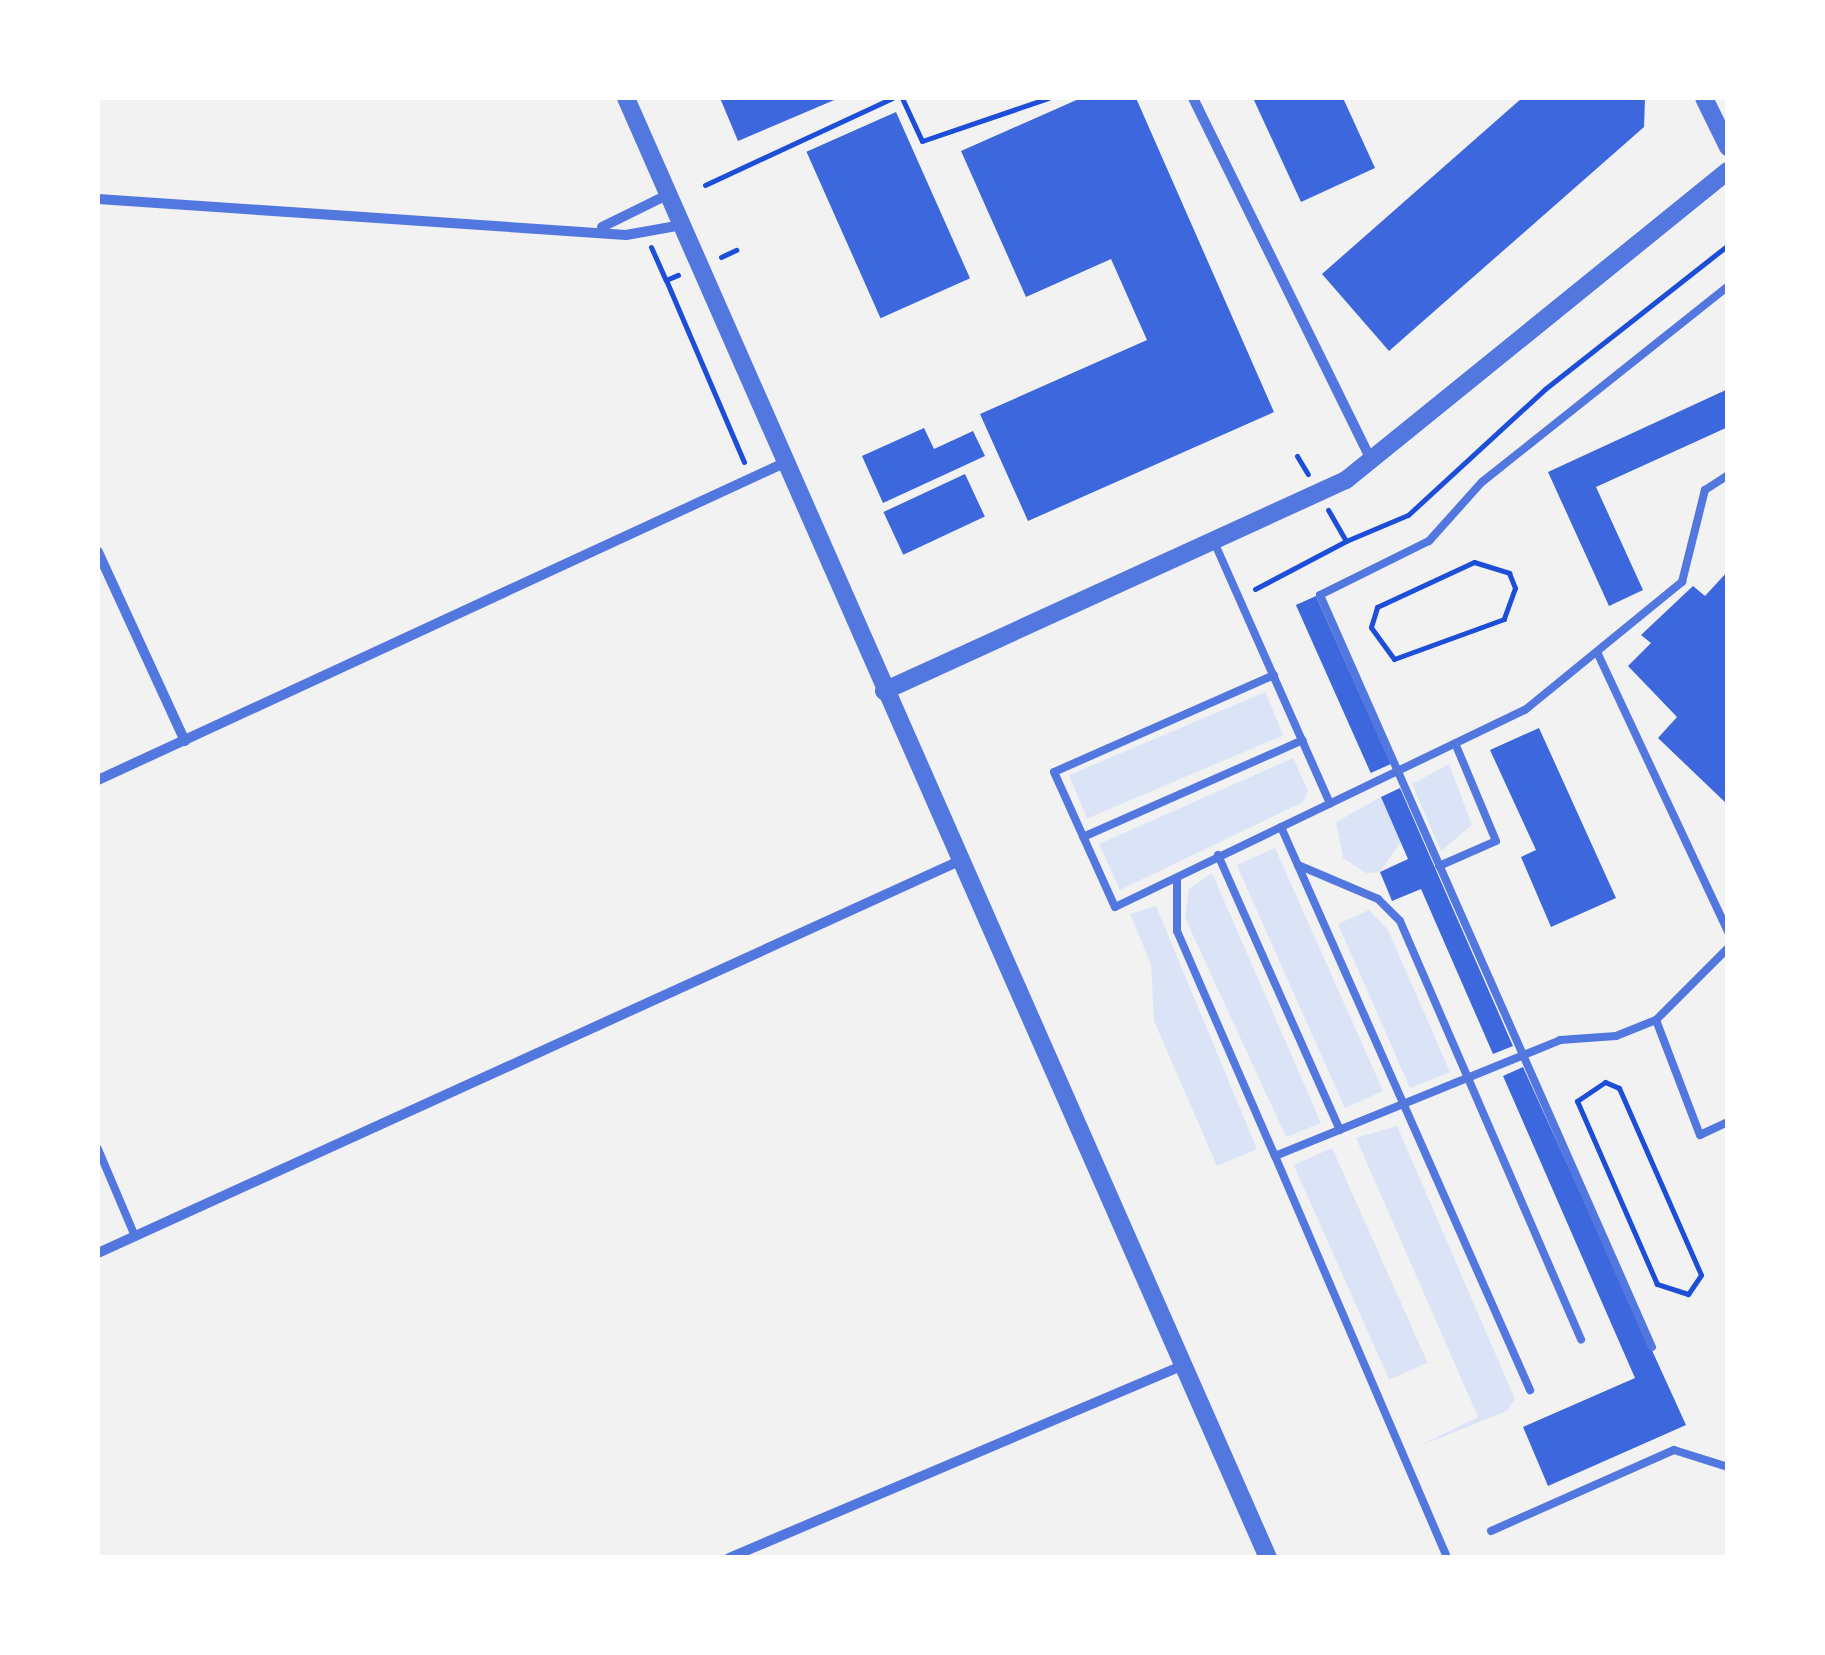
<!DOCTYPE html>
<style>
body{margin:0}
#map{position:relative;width:1825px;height:1655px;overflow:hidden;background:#f2f2f2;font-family:Karla,sans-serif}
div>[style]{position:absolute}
.green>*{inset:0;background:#dbe4f7;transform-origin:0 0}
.building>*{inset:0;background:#3d67dc;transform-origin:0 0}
.path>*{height:5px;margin:-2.5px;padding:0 2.5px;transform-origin:2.5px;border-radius:2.5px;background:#1d4ed8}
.service>*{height:8px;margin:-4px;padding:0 4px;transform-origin:4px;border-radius:4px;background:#5277de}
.minor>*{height:10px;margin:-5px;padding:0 5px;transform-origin:5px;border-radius:5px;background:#5277de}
.tertiary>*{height:18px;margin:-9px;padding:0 9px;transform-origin:9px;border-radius:9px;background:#5277de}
span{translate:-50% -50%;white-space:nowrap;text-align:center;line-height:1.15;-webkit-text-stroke:8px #fff;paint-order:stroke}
.frame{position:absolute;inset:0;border:100px solid #fff;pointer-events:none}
</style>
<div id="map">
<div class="green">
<i style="left:1265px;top:692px;width:47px;height:213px;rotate:67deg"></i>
<i style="clip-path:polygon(1293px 758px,1308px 791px,1303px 802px,1120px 890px,1099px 844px)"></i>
<i style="clip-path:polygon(1449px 764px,1472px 825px,1441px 851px,1412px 784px)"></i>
<i style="clip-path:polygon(1381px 797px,1401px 842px,1380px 872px,1366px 873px,1343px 858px,1336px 822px)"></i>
<i style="left:1275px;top:848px;width:266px;height:42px;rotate:66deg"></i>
<i style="clip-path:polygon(1212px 873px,1321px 1123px,1286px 1137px,1185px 918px,1189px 889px)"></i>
<i style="clip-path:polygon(1156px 906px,1257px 1149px,1217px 1166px,1154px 1021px,1151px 964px,1130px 914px)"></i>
<i style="clip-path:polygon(1369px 910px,1388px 930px,1450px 1072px,1410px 1088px,1338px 924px)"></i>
<i style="clip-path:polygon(1397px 1126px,1515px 1399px,1507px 1411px,1417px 1447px,1478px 1417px,1356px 1138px)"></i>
<i style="left:1332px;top:1148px;width:235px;height:42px;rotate:66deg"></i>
</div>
<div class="building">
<i style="clip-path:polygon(720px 98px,839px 98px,738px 141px)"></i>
<i style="clip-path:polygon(1081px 98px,1136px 98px,1274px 412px,1028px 521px,980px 414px,1147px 340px,1111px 259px,1026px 297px,961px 151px)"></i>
<i style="clip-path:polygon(1253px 98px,1343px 98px,1375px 168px,1301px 202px)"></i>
<i style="clip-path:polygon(1522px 98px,1645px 98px,1644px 127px,1389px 351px,1322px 274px)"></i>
<i style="left:896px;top:112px;width:182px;height:98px;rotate:66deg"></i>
<i style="clip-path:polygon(1728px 389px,1728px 427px,1596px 487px,1643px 590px,1609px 606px,1548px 472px)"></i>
<i style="clip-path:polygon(924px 428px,934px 449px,973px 431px,985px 456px,883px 503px,862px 456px)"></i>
<i style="left:965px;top:474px;width:47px;height:90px;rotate:65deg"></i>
<i style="clip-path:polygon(1728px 571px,1728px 805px,1658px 738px,1677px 717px,1628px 666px,1651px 643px,1641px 635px,1693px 586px,1705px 596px)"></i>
<i style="left:1316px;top:596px;width:184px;height:22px;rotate:66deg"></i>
<i style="clip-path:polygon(1539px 728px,1616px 898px,1551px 927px,1521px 857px,1536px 850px,1490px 750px)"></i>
<i style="clip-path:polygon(1400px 788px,1513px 1046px,1493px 1054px,1421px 889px,1392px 901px,1380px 872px,1408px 859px,1381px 797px)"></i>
<i style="clip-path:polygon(1523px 1067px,1686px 1425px,1548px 1486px,1523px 1427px,1635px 1378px,1503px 1076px)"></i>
</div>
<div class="path">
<i style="left:902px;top:98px;width:47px;rotate:65.1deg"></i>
<i style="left:922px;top:141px;width:133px;rotate:-18.8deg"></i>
<i style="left:705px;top:185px;width:206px;rotate:-24.9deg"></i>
<i style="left:651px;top:247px;width:36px;rotate:66deg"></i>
<i style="left:666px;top:280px;width:13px;rotate:-23deg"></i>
<i style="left:721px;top:257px;width:17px;rotate:-25deg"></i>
<i style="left:666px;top:280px;width:198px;rotate:66.8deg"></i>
<i style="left:1297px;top:456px;width:21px;rotate:59deg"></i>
<i style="left:1346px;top:541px;width:67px;rotate:-22.8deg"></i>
<i style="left:1408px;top:515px;width:186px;rotate:-42.6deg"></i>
<i style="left:1545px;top:389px;width:233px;rotate:-38.2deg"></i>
<i style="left:1474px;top:562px;width:37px;rotate:17deg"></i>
<i style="left:1509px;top:573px;width:16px;rotate:68deg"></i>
<i style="left:1515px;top:588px;width:33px;rotate:110deg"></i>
<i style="left:1504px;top:619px;width:117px;rotate:160deg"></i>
<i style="left:1394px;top:659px;width:39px;rotate:-126deg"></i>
<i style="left:1371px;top:627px;width:21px;rotate:-73deg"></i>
<i style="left:1377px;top:607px;width:107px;rotate:-24.9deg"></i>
<i style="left:1255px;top:589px;width:103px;rotate:-27.8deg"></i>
<i style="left:1346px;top:541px;width:36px;rotate:-120deg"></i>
<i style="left:1605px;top:1082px;width:15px;rotate:23deg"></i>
<i style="left:1619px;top:1088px;width:204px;rotate:66.3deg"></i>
<i style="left:1701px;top:1275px;width:23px;rotate:124deg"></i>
<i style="left:1688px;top:1294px;width:33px;rotate:-162deg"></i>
<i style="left:1657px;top:1284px;width:200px;rotate:-113.6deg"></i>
<i style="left:1577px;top:1101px;width:34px;rotate:-34deg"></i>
</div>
<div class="service">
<i style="left:1215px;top:544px;width:284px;rotate:66.1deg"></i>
<i style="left:1597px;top:652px;width:309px;rotate:64.9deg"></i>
<i style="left:1274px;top:675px;width:240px;rotate:156.2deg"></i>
<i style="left:1054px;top:772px;width:148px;rotate:65.7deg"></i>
<i style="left:1115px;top:907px;width:455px;rotate:-25.7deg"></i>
<i style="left:1525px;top:710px;width:203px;rotate:-39.2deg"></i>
<i style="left:1682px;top:582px;width:95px;rotate:-76deg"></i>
<i style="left:1705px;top:490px;width:27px;rotate:-33deg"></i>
<i style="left:1281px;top:827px;width:616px;rotate:66.14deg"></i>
<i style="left:1083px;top:837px;width:240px;rotate:-23.8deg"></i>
<i style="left:1218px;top:855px;width:301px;rotate:66.1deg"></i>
<i style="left:1298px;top:865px;width:87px;rotate:23deg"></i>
<i style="left:1378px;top:899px;width:31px;rotate:45deg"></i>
<i style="left:1400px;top:921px;width:456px;rotate:66.6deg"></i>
<i style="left:1439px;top:866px;width:62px;rotate:-23.7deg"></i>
<i style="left:1496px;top:841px;width:106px;rotate:-112.7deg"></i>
<i style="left:1177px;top:878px;width:53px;rotate:90deg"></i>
<i style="left:1177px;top:931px;width:245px;rotate:66.5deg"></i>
<i style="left:1275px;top:1156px;width:308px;rotate:-22.1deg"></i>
<i style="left:1560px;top:1040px;width:56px;rotate:-4.1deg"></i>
<i style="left:1616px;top:1036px;width:43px;rotate:-21.8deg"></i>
<i style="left:1656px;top:1020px;width:102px;rotate:-45deg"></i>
<i style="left:1656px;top:1020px;width:123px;rotate:69.1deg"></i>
<i style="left:1700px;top:1135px;width:31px;rotate:-25deg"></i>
<i style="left:98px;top:1149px;width:95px;rotate:67deg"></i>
<i style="left:1275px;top:1156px;width:437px;rotate:66.8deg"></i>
<i style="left:1652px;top:1347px;width:822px;rotate:-113.82deg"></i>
<i style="left:1320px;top:595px;width:122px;rotate:-26.4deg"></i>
<i style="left:1429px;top:541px;width:79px;rotate:-48.1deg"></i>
<i style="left:1482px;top:482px;width:315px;rotate:-38.5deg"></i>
<i style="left:1491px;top:1531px;width:200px;rotate:-23.9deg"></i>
<i style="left:1674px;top:1450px;width:57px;rotate:17.5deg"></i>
</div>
<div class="minor">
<i style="left:1193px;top:98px;width:405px;rotate:63.8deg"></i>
<i style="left:98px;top:199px;width:529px;rotate:3.9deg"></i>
<i style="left:626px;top:235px;width:57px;rotate:-10.1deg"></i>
<i style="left:602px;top:227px;width:75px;rotate:-26.2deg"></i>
<i style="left:98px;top:552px;width:208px;rotate:65.3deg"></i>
<i style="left:98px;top:780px;width:756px;rotate:-24.8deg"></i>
<i style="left:98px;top:1253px;width:942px;rotate:-24.47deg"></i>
<i style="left:729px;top:1558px;width:494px;rotate:-23deg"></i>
</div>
<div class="tertiary">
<i style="left:626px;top:98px;width:1595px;rotate:66.26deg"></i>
<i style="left:1704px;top:98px;width:55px;rotate:63.9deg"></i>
<i style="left:884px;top:691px;width:508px;rotate:-24.55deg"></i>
<i style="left:1346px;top:480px;width:491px;rotate:-39deg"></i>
</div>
<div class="frame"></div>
</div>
